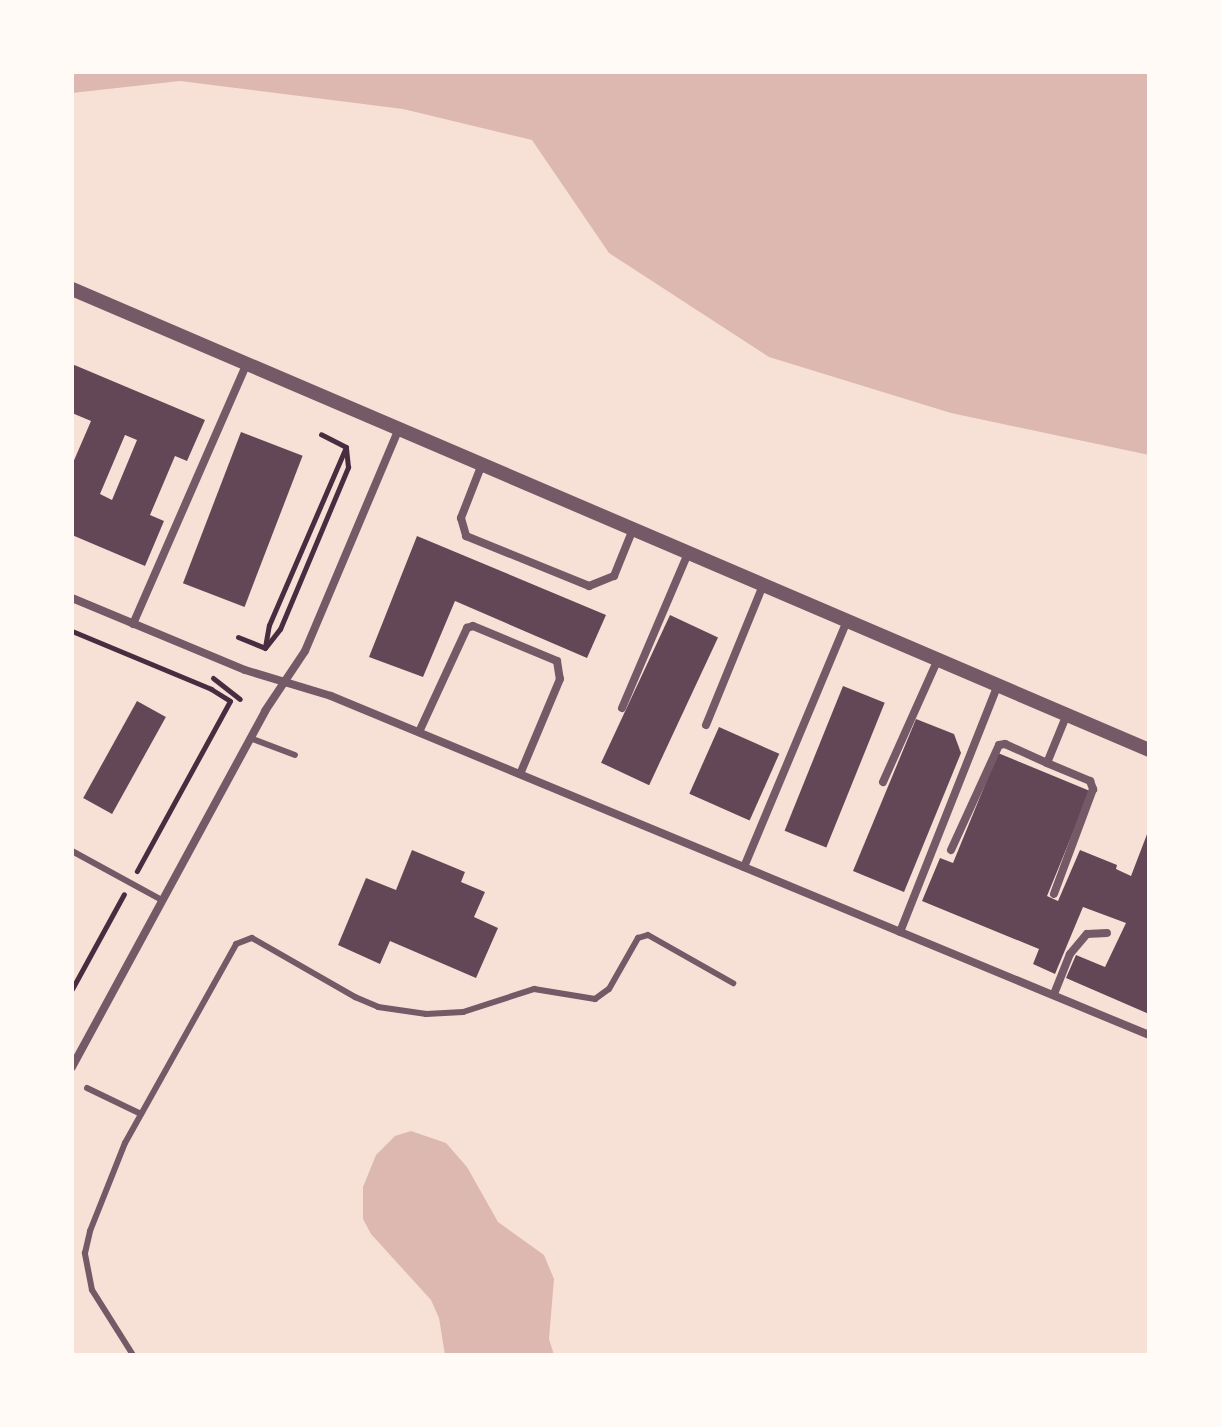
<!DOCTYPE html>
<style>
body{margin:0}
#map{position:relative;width:1221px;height:1427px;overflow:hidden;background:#f7e1d7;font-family:"Crimson Pro",serif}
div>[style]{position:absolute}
.water>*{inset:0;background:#dcb8b0}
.building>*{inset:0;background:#644757;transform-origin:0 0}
.path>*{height:5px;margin:-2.5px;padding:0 2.5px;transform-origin:2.5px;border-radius:2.5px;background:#4a2c40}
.service>*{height:6px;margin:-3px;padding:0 3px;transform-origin:3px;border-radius:3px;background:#755966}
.minor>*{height:8px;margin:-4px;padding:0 4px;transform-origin:4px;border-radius:4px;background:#755966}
.tertiary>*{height:14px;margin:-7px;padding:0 7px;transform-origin:7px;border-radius:7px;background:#755966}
span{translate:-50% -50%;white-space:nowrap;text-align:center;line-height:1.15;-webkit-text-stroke:8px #fffaf5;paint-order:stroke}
.frame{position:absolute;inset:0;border:74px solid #fffaf5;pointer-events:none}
</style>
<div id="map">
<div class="water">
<i style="clip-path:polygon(72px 72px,1149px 72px,1149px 455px,951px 413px,769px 357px,609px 253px,532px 140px,403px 109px,180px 81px,72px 93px)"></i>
<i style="clip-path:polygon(411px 1131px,446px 1143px,467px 1167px,498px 1222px,544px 1255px,554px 1279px,549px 1339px,554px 1355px,445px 1355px,439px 1318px,431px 1300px,371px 1234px,363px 1219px,363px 1187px,376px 1155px,395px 1136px)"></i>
</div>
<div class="building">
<i style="clip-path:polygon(evenodd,72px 364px,205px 420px,187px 461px,175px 456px,150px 515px,164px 521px,145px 566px,72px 535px,72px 465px,91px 421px,72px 413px,72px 364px,125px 435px,137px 440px,112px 500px,100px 494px,125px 435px)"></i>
<i style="left:241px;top:432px;width:66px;height:162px;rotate:21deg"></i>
<i style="clip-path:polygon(417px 536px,606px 615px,587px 658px,455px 601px,423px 677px,369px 657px)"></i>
<i style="left:670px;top:615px;width:53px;height:163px;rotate:25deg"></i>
<i style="left:843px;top:686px;width:45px;height:156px;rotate:22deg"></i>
<i style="left:137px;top:701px;width:33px;height:111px;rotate:29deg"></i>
<i style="clip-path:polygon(916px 719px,954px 734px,961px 753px,904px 892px,853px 871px)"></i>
<i style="left:719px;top:727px;width:66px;height:73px;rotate:24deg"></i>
<i style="clip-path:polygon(998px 753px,1090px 791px,1047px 896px,1058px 901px,1080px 850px,1117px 865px,1116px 869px,1131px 876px,1149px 829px,1149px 1014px,1066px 978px,1076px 955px,1105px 967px,1126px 923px,1083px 907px,1055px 974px,1033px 964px,1039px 949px,922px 901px,940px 858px,953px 863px)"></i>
<i style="clip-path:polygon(412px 850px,465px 872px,461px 882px,485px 892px,474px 917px,498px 928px,476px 978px,390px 941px,380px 964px,338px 945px,366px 878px,396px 890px)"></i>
</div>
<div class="path">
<i style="left:72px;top:631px;width:151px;rotate:22.6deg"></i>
<i style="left:211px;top:689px;width:22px;rotate:32deg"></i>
<i style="left:230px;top:701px;width:194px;rotate:118.7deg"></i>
<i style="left:238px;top:637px;width:29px;rotate:22deg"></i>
<i style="left:265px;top:648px;width:24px;rotate:-52deg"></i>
<i style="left:280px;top:629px;width:176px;rotate:-67.2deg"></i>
<i style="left:348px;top:467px;width:20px;rotate:-96deg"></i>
<i style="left:346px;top:447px;width:28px;rotate:-153deg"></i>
<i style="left:265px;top:647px;width:22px;rotate:-80deg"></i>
<i style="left:269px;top:625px;width:192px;rotate:-66.6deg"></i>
<i style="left:213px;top:678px;width:34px;rotate:38deg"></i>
<i style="left:72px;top:989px;width:108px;rotate:-61.3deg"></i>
</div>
<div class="service">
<i style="left:250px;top:738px;width:48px;rotate:20.7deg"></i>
<i style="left:72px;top:851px;width:102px;rotate:28.6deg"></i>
<i style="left:87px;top:1088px;width:60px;rotate:25.7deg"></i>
<i style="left:133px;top:1355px;width:77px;rotate:-122.2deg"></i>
<i style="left:92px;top:1290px;width:38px;rotate:-101deg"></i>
<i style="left:85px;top:1253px;width:23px;rotate:-77deg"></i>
<i style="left:90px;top:1231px;width:95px;rotate:-68.3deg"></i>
<i style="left:125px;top:1143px;width:228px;rotate:-60.8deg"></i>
<i style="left:236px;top:944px;width:17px;rotate:-21deg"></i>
<i style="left:252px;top:938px;width:119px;rotate:29.8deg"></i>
<i style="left:355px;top:997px;width:25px;rotate:23deg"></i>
<i style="left:378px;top:1007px;width:49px;rotate:8.3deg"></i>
<i style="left:426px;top:1014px;width:37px;rotate:-3deg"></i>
<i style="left:463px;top:1012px;width:75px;rotate:-17.9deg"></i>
<i style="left:534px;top:989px;width:62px;rotate:9.3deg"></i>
<i style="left:595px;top:999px;width:17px;rotate:-36deg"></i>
<i style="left:609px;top:989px;width:59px;rotate:-60.4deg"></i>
<i style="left:638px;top:938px;width:10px;rotate:-17deg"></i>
<i style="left:648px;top:935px;width:98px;rotate:29.5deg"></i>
</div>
<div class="minor">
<i style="left:482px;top:464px;width:58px;rotate:111.3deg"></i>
<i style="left:461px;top:518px;width:19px;rotate:74deg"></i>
<i style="left:466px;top:536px;width:133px;rotate:22.1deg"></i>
<i style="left:589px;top:586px;width:27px;rotate:-22deg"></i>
<i style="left:614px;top:576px;width:51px;rotate:-68deg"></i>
<i style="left:72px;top:598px;width:187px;rotate:22.6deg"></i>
<i style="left:245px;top:670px;width:90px;rotate:16.8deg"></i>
<i style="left:331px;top:696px;width:885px;rotate:22.51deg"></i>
<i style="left:133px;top:624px;width:285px;rotate:-66.4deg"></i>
<i style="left:622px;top:708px;width:168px;rotate:-66.9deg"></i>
<i style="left:706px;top:725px;width:151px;rotate:-67.8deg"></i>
<i style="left:419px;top:732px;width:115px;rotate:-65.2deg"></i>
<i style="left:467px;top:628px;width:6px;rotate:-18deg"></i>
<i style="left:473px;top:626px;width:91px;rotate:22.6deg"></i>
<i style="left:557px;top:661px;width:18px;rotate:81deg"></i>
<i style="left:560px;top:679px;width:103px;rotate:112.8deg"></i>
<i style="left:1047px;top:763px;width:47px;rotate:22.7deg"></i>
<i style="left:1090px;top:781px;width:9px;rotate:69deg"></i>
<i style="left:1093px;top:789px;width:112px;rotate:110.4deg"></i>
<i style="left:883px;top:782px;width:135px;rotate:-65.9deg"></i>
<i style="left:951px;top:850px;width:115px;rotate:-65.4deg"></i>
<i style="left:999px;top:745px;width:6px;rotate:-9deg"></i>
<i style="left:1005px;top:744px;width:46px;rotate:24.3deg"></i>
<i style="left:1047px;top:763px;width:53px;rotate:-67.8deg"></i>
<i style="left:744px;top:867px;width:267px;rotate:-67.3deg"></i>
<i style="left:900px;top:932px;width:266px;rotate:-68.4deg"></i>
<i style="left:1054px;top:994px;width:43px;rotate:-68.2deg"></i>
<i style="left:1070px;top:954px;width:26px;rotate:-50deg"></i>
<i style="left:1087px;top:934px;width:20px;rotate:-3deg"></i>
<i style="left:72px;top:1067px;width:405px;rotate:-61.5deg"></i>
<i style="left:265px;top:711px;width:72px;rotate:-56.3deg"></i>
<i style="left:305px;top:651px;width:241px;rotate:-67.1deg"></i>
</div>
<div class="tertiary">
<i style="left:72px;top:289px;width:1172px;rotate:23.17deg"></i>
</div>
<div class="frame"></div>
</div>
